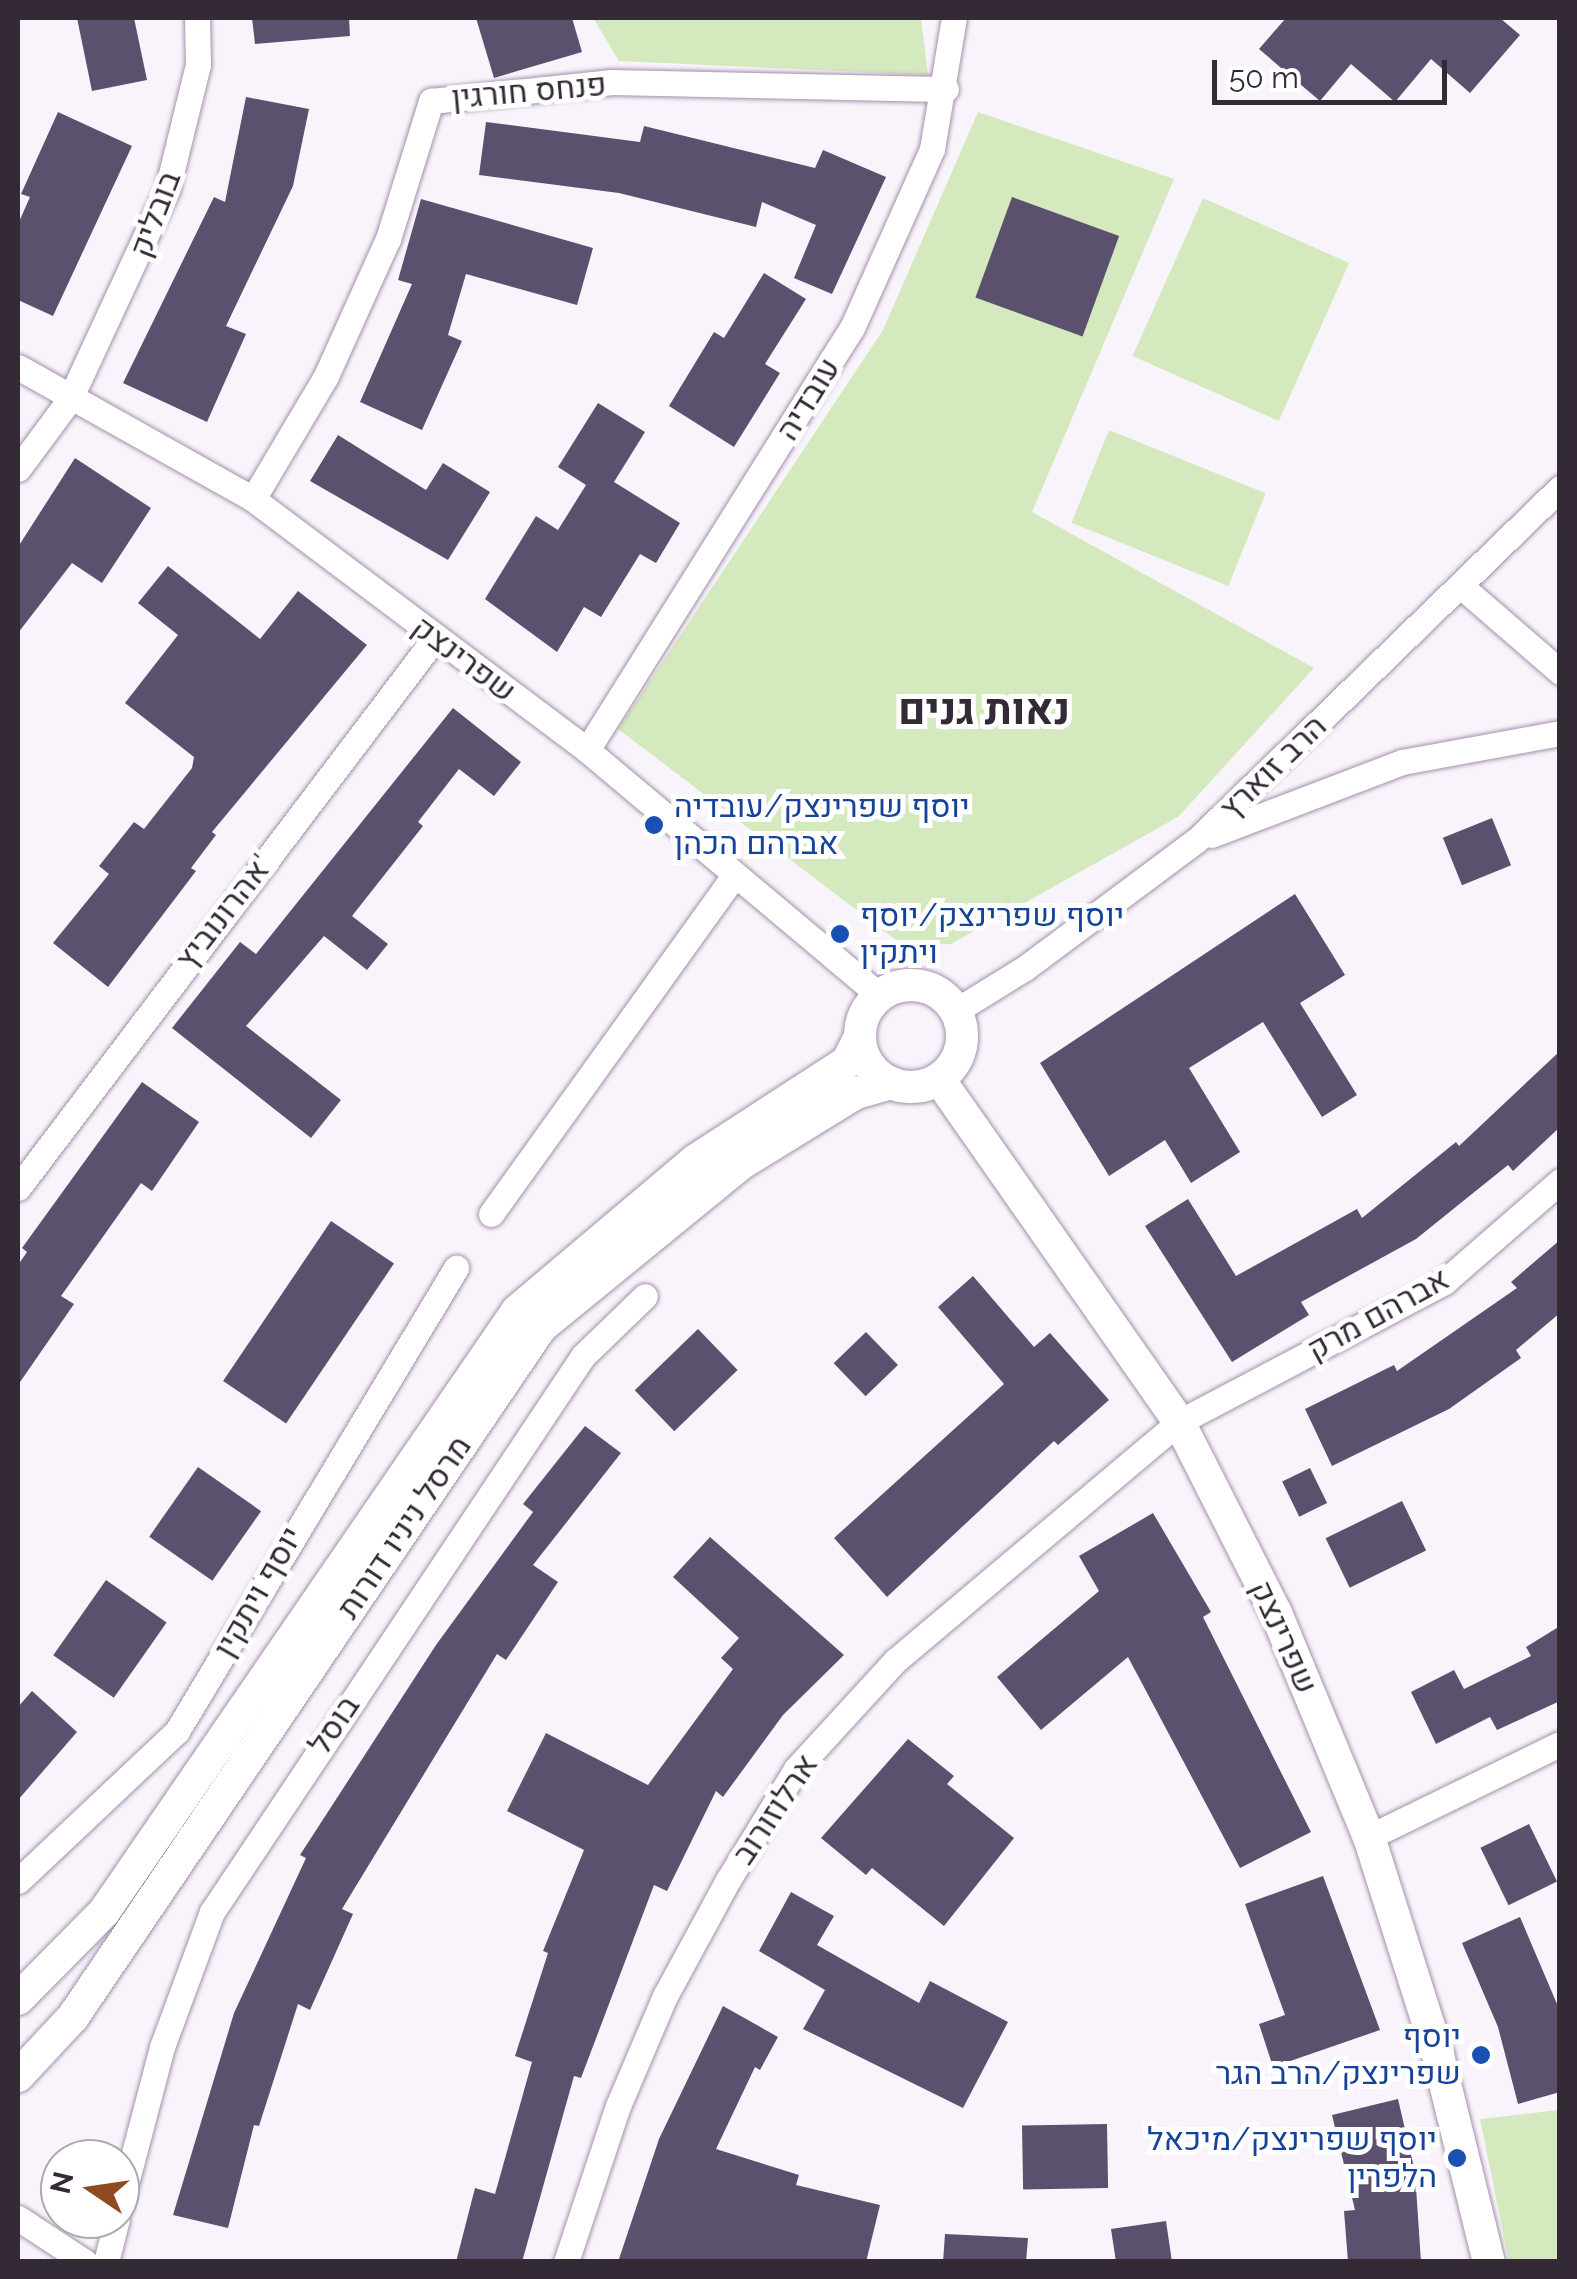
<!DOCTYPE html>
<meta charset="utf-8">
<style>
body{margin:0}
#map{position:relative;width:1577px;height:2279px;overflow:hidden;background:#f9f4fb;font-family:Raleway,Heebo,sans-serif}
div>[style]{position:absolute}
.green>*{inset:0;background:#d5e9bf;transform-origin:0 0}
.building>*{inset:0;background:#5b516f;transform-origin:0 0}
.roads{filter:drop-shadow(0 0 2px #a48fac) drop-shadow(0 0 2px #a48fac)}
.minor>*{height:25px;margin:-12.5px;padding:0 12.5px;transform-origin:12.5px;border-radius:12.5px;background:#fff}
.tertiary>*{height:32px;margin:-16px;padding:0 16px;transform-origin:16px;border-radius:16px;background:#fff}
.tertiary>.ring{margin:-16px;padding:0;box-sizing:content-box;background:none;border:32px solid #fff;border-radius:50%}
.dots>*{width:28px;height:28px;translate:-50% -50%;box-sizing:border-box;border:5px solid #fff;border-radius:50%}
span{translate:-50% -50%;white-space:nowrap;text-align:center;line-height:1.15;-webkit-text-stroke:10px #fff;paint-order:stroke}
.street-label{font-size:32px;color:#332a36}
.transit-label{font-size:32px;color:#164399}
.left{translate:0 -50%;text-align:left}
.right{translate:-100% -50%;text-align:right}
.district-label{font-size:42px;color:#332a36;font-weight:700}
.frame{position:absolute;inset:0;border:20px solid #332a36;pointer-events:none}
.north{position:absolute;left:40px;top:2139px;width:100px;height:100px;box-sizing:border-box;background:#fff;border:2px solid #adaaaf;border-radius:50%;rotate:283deg;font-size:28px;font-weight:700;line-height:40px;text-align:center;color:#332a36}
.north::after{content:'';display:block;margin:auto;width:35px;height:45px;background:#904a22;clip-path:polygon(50% 0,100% 100%,50% 72%,0 100%)}
.scale{position:absolute;left:1212px;top:60px;width:235px;height:45px;box-sizing:border-box;border:5px solid #332a36;border-top:0;padding-left:12px;font-size:30px;line-height:35px;white-space:nowrap;color:#332a36;-webkit-text-stroke:8px #fff;paint-order:stroke}
</style>
<div id="map">
<div class="green">
<i style="clip-path:polygon(593px 18px,921px 18px,928px 75px,619px 61px)"></i>
<i style="clip-path:polygon(978px 112px,1174px 179px,1032px 512px,1314px 668px,1178px 817px,951px 944px,904px 946px,618px 729px,883px 330px)"></i>
<i style="left:1203px;top:198px;width:160px;height:173px;rotate:24deg"></i>
<i style="left:1109px;top:430px;width:169px;height:100px;rotate:22deg"></i>
<i style="clip-path:polygon(1559px 2110px,1559px 2261px,1509px 2261px,1480px 2119px)"></i>
</div>
<div class="building">
<i style="clip-path:polygon(77px 18px,134px 18px,147px 80px,92px 91px)"></i>
<i style="clip-path:polygon(252px 18px,349px 18px,350px 36px,255px 44px)"></i>
<i style="clip-path:polygon(476px 18px,572px 18px,582px 52px,494px 78px)"></i>
<i style="clip-path:polygon(1286px 18px,1500px 18px,1520px 35px,1470px 93px,1431px 59px,1395px 102px,1351px 64px,1320px 101px,1259px 49px)"></i>
<i style="clip-path:polygon(246px 97px,309px 109px,293px 186px,226px 326px,246px 334px,207px 422px,123px 383px,214px 197px,225px 202px)"></i>
<i style="clip-path:polygon(58px 112px,132px 146px,53px 316px,18px 300px,18px 224px,30px 197px,21px 194px)"></i>
<i style="clip-path:polygon(486px 122px,640px 142px,644px 126px,815px 168px,823px 150px,886px 177px,832px 294px,794px 278px,816px 225px,762px 202px,756px 227px,619px 193px,479px 175px)"></i>
<i style="left:1012px;top:197px;width:114px;height:107px;rotate:20deg"></i>
<i style="clip-path:polygon(421px 199px,593px 248px,577px 305px,466px 274px,448px 335px,462px 341px,422px 430px,360px 402px,412px 284px,398px 280px)"></i>
<i style="clip-path:polygon(764px 273px,806px 299px,765px 364px,780px 373px,734px 447px,669px 406px,714px 332px,724px 338px)"></i>
<i style="clip-path:polygon(598px 403px,645px 432px,614px 482px,680px 523px,656px 563px,640px 554px,601px 617px,584px 607px,557px 652px,485px 599px,536px 516px,558px 530px,586px 485px,558px 467px)"></i>
<i style="clip-path:polygon(338px 435px,426px 490px,443px 463px,490px 492px,448px 560px,310px 481px)"></i>
<i style="clip-path:polygon(75px 458px,151px 508px,102px 583px,72px 563px,18px 633px,18px 547px)"></i>
<i style="clip-path:polygon(168px 566px,260px 639px,298px 591px,367px 645px,212px 832px,216px 835px,191px 868px,196px 871px,108px 987px,53px 943px,109px 874px,99px 866px,134px 822px,144px 829px,192px 768px,194px 757px,125px 703px,178px 635px,138px 603px)"></i>
<i style="clip-path:polygon(453px 708px,521px 762px,494px 796px,459px 769px,418px 822px,423px 826px,352px 916px,388px 944px,367px 970px,324px 936px,246px 1026px,341px 1100px,311px 1138px,172px 1028px,240px 942px,256px 954px)"></i>
<i style="left:1492px;top:818px;width:51px;height:53px;rotate:68deg"></i>
<i style="clip-path:polygon(1295px 894px,1345px 975px,1300px 1003px,1357px 1095px,1322px 1117px,1263px 1022px,1189px 1068px,1240px 1152px,1191px 1183px,1165px 1140px,1109px 1176px,1040px 1063px)"></i>
<i style="clip-path:polygon(1560px 1051px,1560px 1127px,1513px 1171px,1508px 1165px,1416px 1239px,1301px 1302px,1309px 1315px,1232px 1362px,1145px 1226px,1188px 1199px,1236px 1276px,1357px 1209px,1362px 1218px,1456px 1142px,1459px 1146px)"></i>
<i style="clip-path:polygon(142px 1082px,199px 1122px,152px 1191px,141px 1183px,61px 1296px,74px 1304px,18px 1385px,18px 1265px,27px 1252px,22px 1248px)"></i>
<i style="left:331px;top:1221px;width:76px;height:193px;rotate:34deg"></i>
<i style="clip-path:polygon(1560px 1240px,1560px 1313px,1516px 1350px,1521px 1358px,1449px 1409px,1332px 1466px,1305px 1409px,1394px 1365px,1397px 1371px,1517px 1288px,1511px 1282px)"></i>
<i style="clip-path:polygon(973px 1276px,1034px 1347px,1050px 1333px,1109px 1400px,1058px 1445px,1054px 1441px,887px 1597px,834px 1538px,1004px 1384px,938px 1307px)"></i>
<i style="left:698px;top:1329px;width:57px;height:88px;rotate:46deg"></i>
<i style="left:866px;top:1332px;width:46px;height:45px;rotate:46deg"></i>
<i style="clip-path:polygon(585px 1426px,621px 1453px,533px 1565px,558px 1582px,506px 1660px,497px 1654px,342px 1909px,353px 1914px,310px 2010px,298px 2004px,259px 2126px,254px 2125px,228px 2228px,173px 2215px,234px 2013px,306px 1858px,300px 1855px,436px 1645px,533px 1512px,523px 1504px)"></i>
<i style="left:198px;top:1467px;width:77px;height:85px;rotate:35deg"></i>
<i style="left:1310px;top:1468px;width:39px;height:31px;rotate:64deg"></i>
<i style="left:1402px;top:1501px;width:55px;height:85px;rotate:64deg"></i>
<i style="clip-path:polygon(1153px 1513px,1211px 1612px,1203px 1617px,1311px 1832px,1240px 1868px,1128px 1657px,1041px 1730px,997px 1677px,1099px 1591px,1079px 1556px)"></i>
<i style="clip-path:polygon(710px 1537px,844px 1655px,783px 1715px,723px 1797px,716px 1791px,667px 1891px,654px 1885px,581px 2078px,574px 2076px,522px 2262px,456px 2262px,475px 2188px,495px 2194px,532px 2062px,515px 2056px,548px 1953px,543px 1951px,584px 1850px,507px 1811px,546px 1733px,648px 1785px,733px 1669px,721px 1658px,739px 1638px,673px 1577px)"></i>
<i style="left:106px;top:1580px;width:74px;height:92px;rotate:35deg"></i>
<i style="clip-path:polygon(1560px 1626px,1560px 1701px,1497px 1730px,1490px 1717px,1436px 1744px,1411px 1692px,1454px 1670px,1464px 1689px,1531px 1656px,1526px 1647px)"></i>
<i style="clip-path:polygon(32px 1691px,77px 1732px,18px 1800px,18px 1707px)"></i>
<i style="clip-path:polygon(908px 1739px,954px 1776px,947px 1784px,1014px 1838px,944px 1926px,872px 1868px,866px 1875px,821px 1838px)"></i>
<i style="left:1529px;top:1824px;width:64px;height:54px;rotate:64deg"></i>
<i style="clip-path:polygon(1323px 1876px,1380px 2030px,1273px 2067px,1259px 2024px,1285px 2015px,1245px 1904px)"></i>
<i style="clip-path:polygon(791px 1892px,834px 1916px,817px 1945px,919px 2003px,930px 1981px,1008px 2022px,963px 2108px,803px 2029px,825px 1990px,759px 1951px)"></i>
<i style="clip-path:polygon(1520px 1917px,1560px 2011px,1560px 2092px,1518px 2104px,1498px 2027px,1462px 1943px)"></i>
<i style="clip-path:polygon(723px 2006px,778px 2037px,760px 2070px,755px 2067px,716px 2149px,799px 2175px,796px 2185px,880px 2205px,866px 2262px,618px 2262px,659px 2139px)"></i>
<i style="clip-path:polygon(1398px 2099px,1415px 2172px,1421px 2262px,1348px 2262px,1344px 2211px,1355px 2210px,1332px 2115px)"></i>
<i style="left:1107px;top:2124px;width:64px;height:85px;rotate:89deg"></i>
<i style="clip-path:polygon(1166px 2221px,1172px 2262px,1116px 2262px,1111px 2229px)"></i>
<i style="clip-path:polygon(945px 2234px,1028px 2238px,1026px 2262px,943px 2262px)"></i>
</div>
<div class="roads">
<div class="minor">
<i style="left:18px;top:367px;width:270px;rotate:29.3deg"></i>
<i style="left:253px;top:499px;width:418px;rotate:36.9deg"></i>
<i style="left:587px;top:750px;width:381px;rotate:40deg"></i>
<i style="left:18px;top:469px;width:87px;rotate:-53.4deg"></i>
<i style="left:70px;top:399px;width:230px;rotate:-65.1deg"></i>
<i style="left:167px;top:190px;width:129px;rotate:-76.1deg"></i>
<i style="left:198px;top:65px;width:47px;rotate:-91.2deg"></i>
<i style="left:253px;top:499px;width:143px;rotate:-59.3deg"></i>
<i style="left:326px;top:376px;width:150px;rotate:-65.7deg"></i>
<i style="left:388px;top:239px;width:145px;rotate:-72.7deg"></i>
<i style="left:431px;top:101px;width:182px;rotate:-6deg"></i>
<i style="left:612px;top:82px;width:334px;rotate:1.2deg"></i>
<i style="left:1462px;top:587px;width:130px;rotate:40.9deg"></i>
<i style="left:587px;top:750px;width:498px;rotate:-57.9deg"></i>
<i style="left:852px;top:328px;width:196px;rotate:-65.9deg"></i>
<i style="left:932px;top:149px;width:133px;rotate:-80.5deg"></i>
<i style="left:1211px;top:835px;width:204px;rotate:-20.9deg"></i>
<i style="left:1402px;top:762px;width:161px;rotate:-10.4deg"></i>
<i style="left:957px;top:1010px;width:80px;rotate:-31.7deg"></i>
<i style="left:1025px;top:968px;width:214px;rotate:-36.7deg"></i>
<i style="left:1197px;top:840px;width:506px;rotate:-44.12deg"></i>
<i style="left:18px;top:1188px;width:690px;rotate:-52.83deg"></i>
<i style="left:491px;top:1214px;width:418px;rotate:-54.3deg"></i>
<i style="left:1369px;top:1837px;width:212px;rotate:-26deg"></i>
<i style="left:18px;top:1881px;width:219px;rotate:-43.3deg"></i>
<i style="left:177px;top:1731px;width:541px;rotate:-58.93deg"></i>
<i style="left:120px;top:2206px;width:164px;rotate:-75.2deg"></i>
<i style="left:162px;top:2047px;width:144px;rotate:-69.7deg"></i>
<i style="left:212px;top:1912px;width:668px;rotate:-56.29deg"></i>
<i style="left:583px;top:1356px;width:86px;rotate:-44.1deg"></i>
<i style="left:18px;top:2218px;width:80px;rotate:33.3deg"></i>
<i style="left:106px;top:2262px;width:44px;rotate:-75.7deg"></i>
<i style="left:566px;top:2262px;width:164px;rotate:-71.6deg"></i>
<i style="left:618px;top:2106px;width:120px;rotate:-66.9deg"></i>
<i style="left:665px;top:1996px;width:132px;rotate:-61.5deg"></i>
<i style="left:728px;top:1880px;width:130px;rotate:-58.5deg"></i>
<i style="left:796px;top:1769px;width:147px;rotate:-47.5deg"></i>
<i style="left:895px;top:1661px;width:371px;rotate:-40.1deg"></i>
<i style="left:1179px;top:1422px;width:300px;rotate:-27.8deg"></i>
<i style="left:1444px;top:1282px;width:154px;rotate:-41deg"></i>
</div>
<div class="tertiary">
<i class="ring" style="left:860px;top:985px;width:70px;height:70px"></i>
<i style="left:939px;top:1079px;width:419px;rotate:55deg"></i>
<i style="left:1179px;top:1422px;width:214px;rotate:63.1deg"></i>
<i style="left:1276px;top:1613px;width:243px;rotate:67.5deg"></i>
<i style="left:1369px;top:1837px;width:229px;rotate:72.4deg"></i>
<i style="left:1438px;top:2055px;width:213px;rotate:76.2deg"></i>
<i style="left:18px;top:1999px;width:122px;rotate:-45.3deg"></i>
<i style="left:104px;top:1912px;width:729px;rotate:-55.5deg"></i>
<i style="left:517px;top:1311px;width:234px;rotate:-40.2deg"></i>
<i style="left:696px;top:1160px;width:180px;rotate:-33deg"></i>
<i style="left:847px;top:1062px;width:29px;rotate:-63deg"></i>
<i style="left:18px;top:2076px;width:81px;rotate:-47deg"></i>
<i style="left:73px;top:2017px;width:834px;rotate:-55.85deg"></i>
<i style="left:541px;top:1327px;width:259px;rotate:-39.2deg"></i>
<i style="left:742px;top:1163px;width:134px;rotate:-31.6deg"></i>
<i style="left:856px;top:1093px;width:37px;rotate:-16deg"></i>
</div>
</div>
<div class="dots">
<i style="left:654px;top:825px;background:#1a4fb4"></i>
<i style="left:840px;top:934px;background:#1a4fb4"></i>
<i style="left:1481px;top:2055px;background:#1a4fb4"></i>
<i style="left:1457px;top:2158px;background:#1a4fb4"></i>
</div>
<div class="street-label">
<span style="left:529px;top:91px;rotate:-5deg">פנחס חורגין</span>
<span style="left:155px;top:214px;rotate:-69deg">בובליק</span>
<span style="left:808px;top:399px;rotate:-58deg">עובדיה</span>
<span style="left:464px;top:659px;rotate:37deg">שפרינצק</span>
<span style="left:1273px;top:767px;rotate:-44deg">הרב זוארץ</span>
<span style="left:224px;top:912px;rotate:-52deg">אהרונוביץ'</span>
<span style="left:1378px;top:1314px;rotate:-29deg">אברהם מרק</span>
<span style="left:404px;top:1527px;rotate:-56deg">מרסל ניניו דורות</span>
<span style="left:258px;top:1592px;rotate:-60deg">יוסף ויתקין</span>
<span style="left:1284px;top:1637px;rotate:66deg">שפרינצק</span>
<span style="left:334px;top:1725px;rotate:-56deg">בוסל</span>
<span style="left:775px;top:1809px;rotate:-56deg">ארלוזורוב</span>
</div>
<div class="transit-label">
<span class="left" style="left:674px;top:825px">יוסף שפרינצק/עובדיה<br>אברהם הכהן</span>
<span class="left" style="left:860px;top:934px">יוסף שפרינצק/יוסף<br>ויתקין</span>
<span class="right" style="left:1461px;top:2055px">יוסף<br>שפרינצק/הרב הגר</span>
<span class="right" style="left:1437px;top:2158px">יוסף שפרינצק/מיכאל<br>הלפרין</span>
</div>
<div class="district-label">
<span style="left:984px;top:710px">נאות גנים</span>
</div>
<div class="frame"></div>
<div class="north">N</div>
<div class="scale">50 m</div>
</div>
